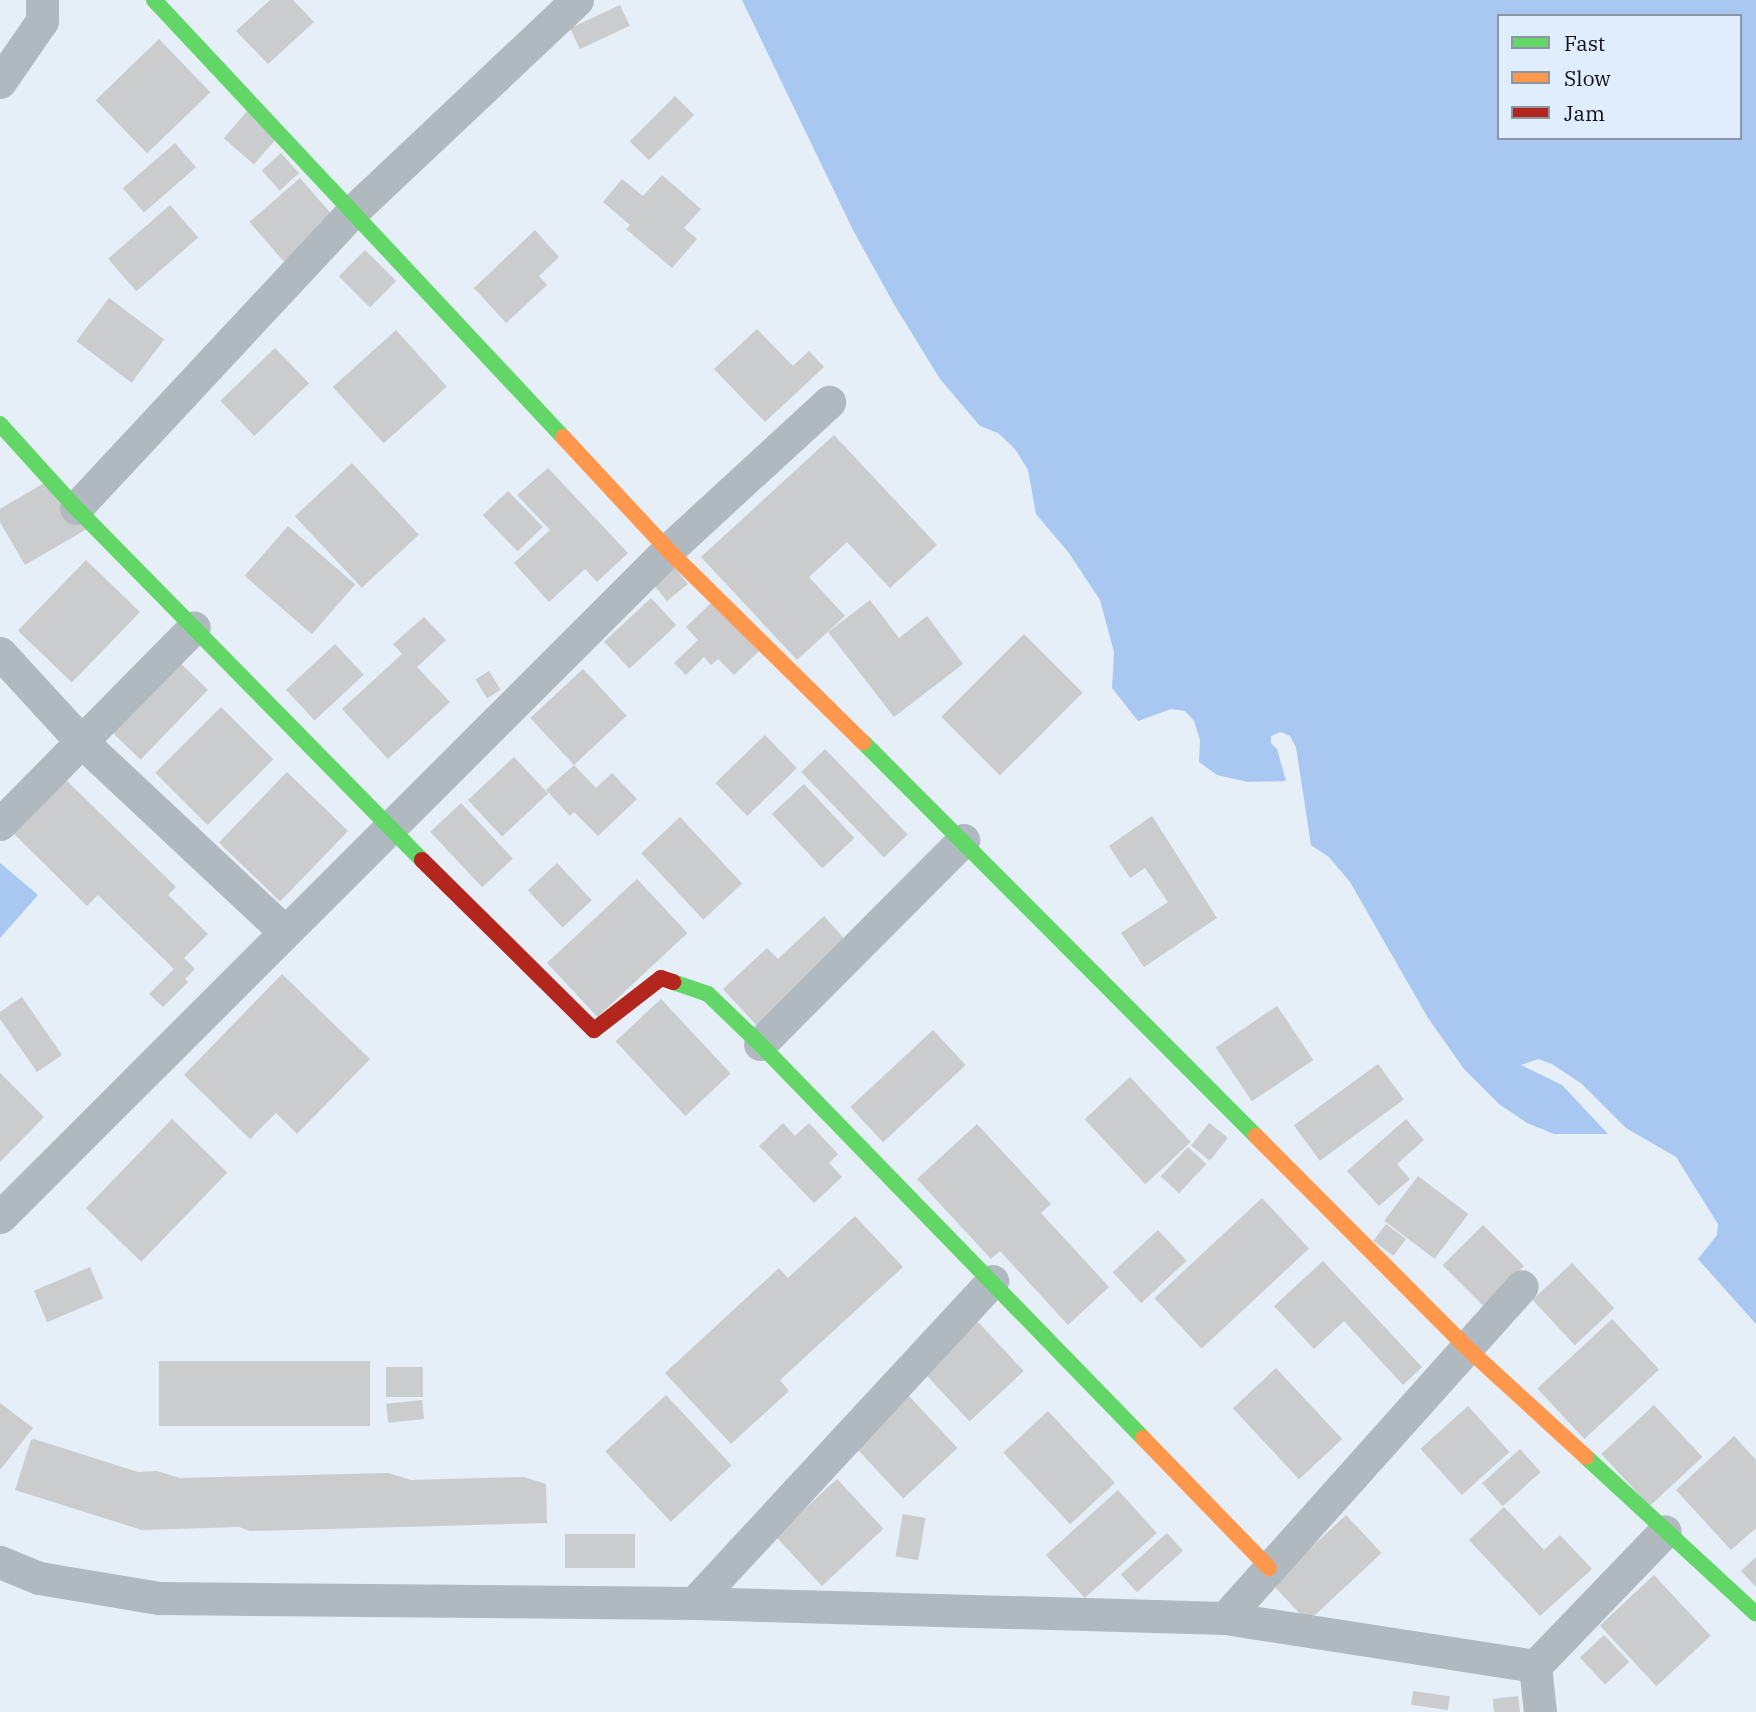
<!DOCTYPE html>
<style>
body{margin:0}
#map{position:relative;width:1756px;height:1712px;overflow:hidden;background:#e6eef7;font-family:"IBM Plex Serif",serif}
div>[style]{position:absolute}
.water>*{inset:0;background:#a8c8f1}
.building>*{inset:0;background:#cacccd;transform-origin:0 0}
.street>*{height:33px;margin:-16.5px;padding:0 16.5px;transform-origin:16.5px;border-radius:16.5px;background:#b0b8c0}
.fast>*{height:16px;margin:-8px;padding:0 8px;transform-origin:8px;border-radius:8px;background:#63d668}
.slow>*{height:16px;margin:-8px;padding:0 8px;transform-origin:8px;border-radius:8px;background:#ff974d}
.jam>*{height:16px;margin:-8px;padding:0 8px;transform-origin:8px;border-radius:8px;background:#b3261e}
span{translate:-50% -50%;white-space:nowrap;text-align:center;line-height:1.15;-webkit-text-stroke:5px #e0edfd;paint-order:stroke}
.legend{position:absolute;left:1497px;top:14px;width:245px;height:126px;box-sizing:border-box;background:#e0edfd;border:2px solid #8c96a2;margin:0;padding:9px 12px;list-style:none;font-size:21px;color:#0f1319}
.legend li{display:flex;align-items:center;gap:14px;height:35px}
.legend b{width:35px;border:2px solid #8c96a2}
</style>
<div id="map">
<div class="water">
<i style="clip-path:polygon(evenodd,742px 0,1756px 0,1756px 1324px,1698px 1259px,1717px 1235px,1718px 1224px,1676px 1157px,1626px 1128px,1582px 1084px,1552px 1064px,1538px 1059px,1521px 1065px,1562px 1085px,1608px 1134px,1554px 1134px,1527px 1123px,1499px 1104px,1464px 1069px,1428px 1018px,1350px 882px,1329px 857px,1311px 845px,1296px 747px,1290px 736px,1281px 732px,1271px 736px,1271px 743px,1277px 749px,1286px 781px,1248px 782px,1217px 775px,1199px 762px,1200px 740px,1194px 721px,1185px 711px,1171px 709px,1138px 721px,1112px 688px,1114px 652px,1100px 600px,1069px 553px,1036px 514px,1028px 470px,1015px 449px,998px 433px,980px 426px,940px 379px,895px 306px,853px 230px,742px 0,1499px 16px,1740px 16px,1740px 138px,1499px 138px,1499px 16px)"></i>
<i style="clip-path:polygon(0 863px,38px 895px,0 938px)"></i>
</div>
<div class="building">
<i style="clip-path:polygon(270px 0,293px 0,314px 22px,268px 64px,236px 31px)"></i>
<i style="left:620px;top:5px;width:23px;height:55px;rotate:65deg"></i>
<i style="left:159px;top:39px;width:74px;height:88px;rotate:46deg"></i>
<i style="left:675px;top:96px;width:27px;height:64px;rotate:45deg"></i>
<i style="left:250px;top:108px;width:40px;height:40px;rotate:41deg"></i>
<i style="left:175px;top:143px;width:32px;height:69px;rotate:49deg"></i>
<i style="left:281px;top:153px;width:27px;height:26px;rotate:48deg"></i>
<i style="clip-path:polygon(662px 175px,701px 209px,684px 228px,697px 239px,672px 268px,626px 229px,630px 225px,603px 202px,622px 179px,643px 196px)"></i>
<i style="left:300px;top:178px;width:65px;height:67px;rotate:49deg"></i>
<i style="left:170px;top:205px;width:43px;height:82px;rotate:49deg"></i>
<i style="clip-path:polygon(535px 230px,559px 257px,539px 276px,547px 285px,506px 323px,474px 288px)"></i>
<i style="left:365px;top:250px;width:44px;height:37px;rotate:45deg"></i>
<i style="left:109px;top:298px;width:69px;height:54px;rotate:37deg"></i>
<i style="clip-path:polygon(757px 329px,793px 366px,809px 351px,824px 367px,765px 422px,714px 369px)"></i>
<i style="left:396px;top:330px;width:76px;height:85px;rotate:48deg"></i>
<i style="left:275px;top:348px;width:49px;height:76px;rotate:46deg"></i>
<i style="clip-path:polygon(834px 435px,937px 545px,890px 588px,847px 542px,809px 577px,845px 616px,797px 660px,701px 557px)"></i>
<i style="left:352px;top:463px;width:98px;height:78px;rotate:47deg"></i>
<i style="clip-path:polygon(548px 468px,628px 553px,597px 582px,585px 569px,549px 602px,514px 563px,550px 530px,517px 495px)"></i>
<i style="clip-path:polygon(56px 476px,87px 529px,25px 565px,0 522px,0 509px)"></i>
<i style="left:508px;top:491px;width:50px;height:35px;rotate:46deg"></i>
<i style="left:288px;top:526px;width:89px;height:66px;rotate:41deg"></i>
<i style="left:86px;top:560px;width:75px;height:98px;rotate:44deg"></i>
<i style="left:674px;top:567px;width:22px;height:27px;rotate:51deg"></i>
<i style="left:651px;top:598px;width:37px;height:64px;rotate:47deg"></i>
<i style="clip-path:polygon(870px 600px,899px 638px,927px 616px,963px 664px,894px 717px,828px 632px)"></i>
<i style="clip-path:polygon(712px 602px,759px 651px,734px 675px,718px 659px,711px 665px,704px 657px,686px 675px,674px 663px,698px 640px,686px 627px)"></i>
<i style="clip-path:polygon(424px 617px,446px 640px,417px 667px,450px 702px,388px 759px,342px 709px,402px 654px,393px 644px)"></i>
<i style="left:1024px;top:634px;width:83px;height:117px;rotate:45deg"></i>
<i style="left:335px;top:644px;width:42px;height:67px;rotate:47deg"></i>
<i style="left:177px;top:660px;width:43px;height:97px;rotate:44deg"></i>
<i style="left:583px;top:669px;width:64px;height:72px;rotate:47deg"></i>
<i style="left:489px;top:671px;width:22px;height:16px;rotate:58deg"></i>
<i style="left:221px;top:707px;width:74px;height:93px;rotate:45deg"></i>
<i style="left:765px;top:735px;width:46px;height:69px;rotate:46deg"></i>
<i style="left:825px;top:749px;width:119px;height:33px;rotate:46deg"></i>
<i style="left:514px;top:757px;width:50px;height:63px;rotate:47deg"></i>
<i style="clip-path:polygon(574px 765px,596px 788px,612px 773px,637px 799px,598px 836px,574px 812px,570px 816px,546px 790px)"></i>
<i style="left:287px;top:772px;width:85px;height:98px;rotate:44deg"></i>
<i style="clip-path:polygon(66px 780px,176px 887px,168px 895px,208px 934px,184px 958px,195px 969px,185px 979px,188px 982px,163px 1007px,149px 994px,174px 969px,98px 895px,87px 906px,13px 833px)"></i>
<i style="left:804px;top:784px;width:74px;height:44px;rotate:47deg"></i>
<i style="left:461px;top:803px;width:76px;height:42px;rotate:47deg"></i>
<i style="clip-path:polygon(1152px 816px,1217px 918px,1144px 967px,1121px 933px,1168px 902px,1145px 868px,1130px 878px,1109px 846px)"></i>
<i style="left:680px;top:817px;width:91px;height:53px;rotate:47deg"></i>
<i style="left:557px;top:863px;width:51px;height:40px;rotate:47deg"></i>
<i style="left:637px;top:879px;width:74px;height:123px;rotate:47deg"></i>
<i style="clip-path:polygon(824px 916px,849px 944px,759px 1028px,723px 989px,767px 948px,778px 959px)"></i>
<i style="clip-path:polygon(282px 974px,370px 1059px,297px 1134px,276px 1113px,250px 1139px,184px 1075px)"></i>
<i style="clip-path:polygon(22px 997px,62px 1055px,37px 1072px,0 1019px,0 1012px)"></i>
<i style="left:661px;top:999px;width:102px;height:62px;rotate:47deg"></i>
<i style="left:1277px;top:1006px;width:65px;height:74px;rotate:56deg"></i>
<i style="left:933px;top:1030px;width:48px;height:113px;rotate:47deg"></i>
<i style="left:1378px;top:1064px;width:44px;height:104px;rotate:54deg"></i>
<i style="clip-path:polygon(0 1073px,44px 1117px,0 1162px)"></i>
<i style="left:1130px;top:1077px;width:89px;height:62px;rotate:47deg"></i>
<i style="left:172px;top:1119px;width:77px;height:124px;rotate:44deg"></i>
<i style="clip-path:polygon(1406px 1119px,1424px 1140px,1397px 1164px,1410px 1179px,1379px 1206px,1347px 1171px)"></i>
<i style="clip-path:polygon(783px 1123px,795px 1136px,809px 1123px,838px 1154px,829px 1163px,842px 1177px,814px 1203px,759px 1146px)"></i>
<i style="left:1209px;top:1123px;width:24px;height:29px;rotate:38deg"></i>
<i style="clip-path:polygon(977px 1124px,1051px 1204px,1041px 1213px,1109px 1287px,1068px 1325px,1000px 1251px,991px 1259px,917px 1179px)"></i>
<i style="left:1188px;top:1147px;width:25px;height:40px;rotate:43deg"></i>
<i style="left:1418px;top:1176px;width:63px;height:56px;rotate:37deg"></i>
<i style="left:1262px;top:1198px;width:69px;height:147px;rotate:47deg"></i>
<i style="clip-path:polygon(855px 1216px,903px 1267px,780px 1380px,789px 1391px,731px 1444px,665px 1373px,779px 1268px,788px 1278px)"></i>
<i style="left:1386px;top:1224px;width:25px;height:21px;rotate:37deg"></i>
<i style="left:1483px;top:1225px;width:58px;height:57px;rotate:45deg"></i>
<i style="left:1158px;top:1230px;width:42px;height:62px;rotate:47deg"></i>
<i style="clip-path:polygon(1323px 1261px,1422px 1367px,1403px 1385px,1344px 1321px,1314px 1349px,1274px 1306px)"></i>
<i style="left:1572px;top:1263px;width:62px;height:54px;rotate:47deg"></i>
<i style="left:90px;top:1267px;width:34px;height:61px;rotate:67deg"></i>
<i style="left:1612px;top:1319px;width:69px;height:102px;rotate:47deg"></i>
<i style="left:978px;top:1322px;width:67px;height:74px;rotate:47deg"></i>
<i style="left:159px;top:1361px;width:211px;height:65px"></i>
<i style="left:386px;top:1367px;width:37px;height:30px"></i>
<i style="left:1276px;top:1368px;width:97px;height:59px;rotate:47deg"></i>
<i style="left:666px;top:1395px;width:96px;height:83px;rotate:47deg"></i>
<i style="left:909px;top:1396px;width:71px;height:74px;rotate:47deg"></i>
<i style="left:422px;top:1400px;width:19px;height:36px;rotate:84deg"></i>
<i style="clip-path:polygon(0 1403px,33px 1428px,0 1470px)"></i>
<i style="left:1654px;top:1405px;width:71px;height:72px;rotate:47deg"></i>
<i style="left:1468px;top:1406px;width:62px;height:64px;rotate:48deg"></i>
<i style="left:1048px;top:1411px;width:98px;height:61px;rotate:47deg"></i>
<i style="clip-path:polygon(1734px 1436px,1756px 1460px,1756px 1528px,1731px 1550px,1676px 1490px)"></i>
<i style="clip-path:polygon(34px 1439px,138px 1472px,157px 1471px,180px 1478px,388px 1473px,411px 1480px,524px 1477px,546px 1484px,547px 1523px,250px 1531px,239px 1527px,142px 1530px,15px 1490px,31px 1440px)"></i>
<i style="left:1520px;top:1449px;width:31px;height:51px;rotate:48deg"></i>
<i style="left:837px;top:1479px;width:68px;height:84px;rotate:47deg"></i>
<i style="left:1118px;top:1490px;width:58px;height:97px;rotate:48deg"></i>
<i style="clip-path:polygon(1504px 1507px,1544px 1550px,1560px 1535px,1592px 1569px,1540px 1616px,1469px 1540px)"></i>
<i style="left:903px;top:1514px;width:23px;height:43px;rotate:10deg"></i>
<i style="left:1346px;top:1515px;width:52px;height:101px;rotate:47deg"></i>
<i style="left:1167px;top:1533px;width:24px;height:62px;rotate:48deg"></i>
<i style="left:635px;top:1534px;width:34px;height:70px;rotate:90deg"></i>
<i style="clip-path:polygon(1756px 1557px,1756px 1587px,1741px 1571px)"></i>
<i style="left:1654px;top:1575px;width:83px;height:74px;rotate:47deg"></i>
<i style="left:1604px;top:1635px;width:37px;height:33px;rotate:47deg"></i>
<i style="left:1413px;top:1691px;width:37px;height:14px;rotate:8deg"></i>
<i style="clip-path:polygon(1518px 1696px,1520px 1712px,1494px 1712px,1493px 1699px)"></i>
</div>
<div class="street">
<i style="left:0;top:82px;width:74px;rotate:-55.5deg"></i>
<i style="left:42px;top:21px;width:21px;rotate:-90deg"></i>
<i style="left:76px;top:508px;width:406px;rotate:-47deg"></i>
<i style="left:353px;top:211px;width:308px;rotate:-43.3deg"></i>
<i style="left:0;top:653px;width:120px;rotate:47.4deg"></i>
<i style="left:81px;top:741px;width:279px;rotate:43.1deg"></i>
<i style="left:0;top:824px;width:276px;rotate:-45.4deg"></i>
<i style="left:760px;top:1044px;width:288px;rotate:-45.1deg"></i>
<i style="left:0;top:1217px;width:944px;rotate:-44.96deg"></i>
<i style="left:668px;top:550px;width:219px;rotate:-42.6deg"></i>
<i style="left:0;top:1562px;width:42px;rotate:22.3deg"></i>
<i style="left:39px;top:1578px;width:122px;rotate:9.5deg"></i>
<i style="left:159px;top:1598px;width:535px;rotate:0.54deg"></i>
<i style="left:694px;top:1603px;width:531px;rotate:1.62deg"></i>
<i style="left:1225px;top:1618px;width:314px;rotate:8.8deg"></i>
<i style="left:694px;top:1603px;width:439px;rotate:-47.2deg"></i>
<i style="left:1225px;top:1618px;width:445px;rotate:-48.2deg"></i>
<i style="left:1540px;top:1712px;width:46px;rotate:-96.2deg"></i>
<i style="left:1535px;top:1666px;width:187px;rotate:-46.1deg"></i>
</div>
<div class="fast">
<i style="left:154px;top:0;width:599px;rotate:46.9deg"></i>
<i style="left:0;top:424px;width:113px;rotate:47.9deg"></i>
<i style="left:76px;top:508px;width:494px;rotate:45.5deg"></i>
<i style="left:863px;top:742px;width:556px;rotate:45.07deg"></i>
<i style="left:673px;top:982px;width:37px;rotate:19deg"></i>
<i style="left:708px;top:994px;width:72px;rotate:43.9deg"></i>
<i style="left:760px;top:1044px;width:549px;rotate:45.81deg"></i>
<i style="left:1586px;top:1457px;width:231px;rotate:42.7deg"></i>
</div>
<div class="slow">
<i style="left:563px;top:437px;width:154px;rotate:47.1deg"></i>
<i style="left:668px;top:550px;width:274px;rotate:44.6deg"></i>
<i style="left:1256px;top:1136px;width:298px;rotate:45.1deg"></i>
<i style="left:1466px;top:1347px;width:163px;rotate:42.5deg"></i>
<i style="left:1143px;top:1438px;width:181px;rotate:45.9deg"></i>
</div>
<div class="jam">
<i style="left:422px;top:860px;width:242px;rotate:44.7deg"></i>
<i style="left:594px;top:1030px;width:85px;rotate:-37.8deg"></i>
<i style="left:661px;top:978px;width:13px;rotate:18deg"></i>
</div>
<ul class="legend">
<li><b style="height:9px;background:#63d668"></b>Fast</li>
<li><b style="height:9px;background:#ff974d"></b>Slow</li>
<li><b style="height:9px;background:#b3261e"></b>Jam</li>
</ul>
</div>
